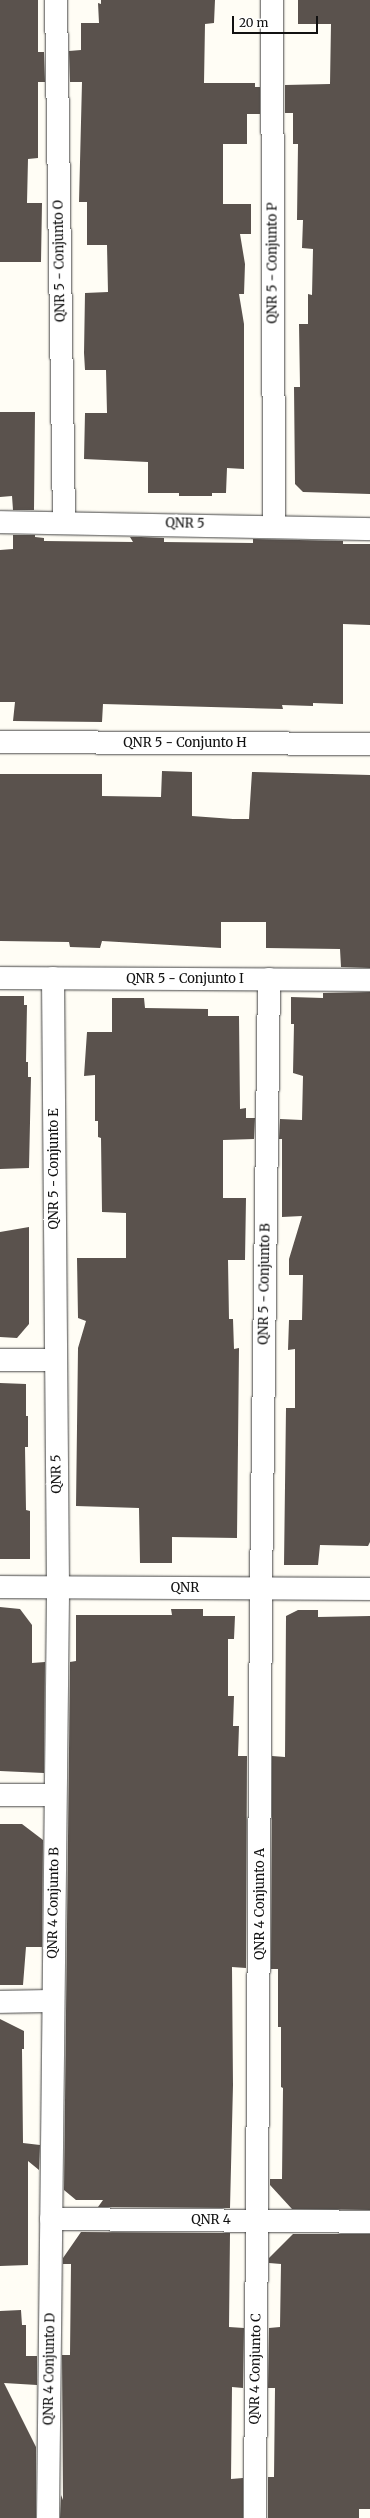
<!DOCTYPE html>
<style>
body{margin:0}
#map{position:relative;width:370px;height:2518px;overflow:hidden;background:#fffdf5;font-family:Merriweather,serif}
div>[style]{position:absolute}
.building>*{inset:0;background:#5a524d}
.roads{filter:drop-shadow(0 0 1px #444) drop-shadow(0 0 1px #444)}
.street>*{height:22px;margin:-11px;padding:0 11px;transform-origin:11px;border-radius:11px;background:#fff}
span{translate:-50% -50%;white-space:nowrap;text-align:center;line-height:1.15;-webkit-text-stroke:4px #fff;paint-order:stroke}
.street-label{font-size:13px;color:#111}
.scale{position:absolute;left:232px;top:16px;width:86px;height:18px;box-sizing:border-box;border:2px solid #111;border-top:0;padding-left:5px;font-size:12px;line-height:14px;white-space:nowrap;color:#111;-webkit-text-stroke:3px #fff;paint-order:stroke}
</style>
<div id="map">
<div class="building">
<i style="clip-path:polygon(0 0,38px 0,38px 52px,44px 52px,45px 82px,38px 82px,38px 158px,28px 159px,27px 203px,42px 203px,41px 262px,0 262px)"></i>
<i style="clip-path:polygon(101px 0,215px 0,214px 23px,205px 24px,204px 83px,255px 83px,255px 87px,260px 87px,260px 114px,247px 114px,247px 144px,223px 144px,223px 204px,251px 204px,251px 234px,240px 234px,245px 264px,244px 294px,239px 294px,244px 324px,244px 469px,227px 468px,226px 493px,212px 493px,212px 496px,179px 496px,179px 493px,148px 493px,148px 462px,84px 459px,85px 413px,107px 413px,106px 370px,85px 370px,84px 353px,85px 293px,108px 292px,107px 245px,87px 245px,87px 202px,79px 202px,82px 82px,70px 82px,69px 51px,81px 50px,81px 23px,99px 23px,98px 3px,101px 4px)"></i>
<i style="clip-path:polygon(298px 0,370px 0,370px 494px,303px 492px,295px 484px,294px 387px,300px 387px,299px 324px,308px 324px,308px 294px,312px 295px,313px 249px,302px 248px,303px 220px,297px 220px,298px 144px,293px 144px,293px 113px,285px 113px,285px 85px,330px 84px,331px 24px,298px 24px)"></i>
<i style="clip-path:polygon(0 412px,35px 412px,34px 510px,13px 510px,12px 496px,0 497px)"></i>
<i style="clip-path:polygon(13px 535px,35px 535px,35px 537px,44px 538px,44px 541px,133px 542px,130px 537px,141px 537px,164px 538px,164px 542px,253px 543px,253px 539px,343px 541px,343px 544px,370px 544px,370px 625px,343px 624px,343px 704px,313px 703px,313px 706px,282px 705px,283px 709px,103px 704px,102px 722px,13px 721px,15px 702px,0 702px,0 550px,13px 549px)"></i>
<i style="clip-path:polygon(162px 771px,192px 772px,192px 816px,233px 819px,249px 819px,252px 772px,370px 775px,370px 968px,341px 967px,340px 949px,266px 948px,266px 922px,221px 922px,221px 948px,102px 941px,100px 948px,70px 947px,69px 942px,0 941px,0 774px,102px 774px,102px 796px,161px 797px)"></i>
<i style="clip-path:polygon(370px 992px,370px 1542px,368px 1546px,320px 1545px,318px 1565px,284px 1565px,286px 1408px,295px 1408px,295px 1349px,288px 1350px,289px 1320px,302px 1320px,303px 1275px,289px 1275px,289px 1259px,302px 1216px,282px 1217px,282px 1139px,279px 1139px,280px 1119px,302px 1120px,303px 1076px,293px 1073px,294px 1024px,291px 1024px,291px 997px,323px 998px,323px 993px)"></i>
<i style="clip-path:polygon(0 996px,24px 996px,24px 1005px,27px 1005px,26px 1062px,28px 1062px,28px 1077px,31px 1077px,29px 1168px,0 1169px)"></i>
<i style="clip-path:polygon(112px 998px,144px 998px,145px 1008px,208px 1009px,208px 1016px,239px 1016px,240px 1109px,246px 1108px,246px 1118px,255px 1118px,254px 1139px,223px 1140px,223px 1198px,246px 1198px,245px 1260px,228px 1260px,229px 1319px,233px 1319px,234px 1349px,239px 1348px,237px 1538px,172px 1537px,172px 1563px,140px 1563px,139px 1508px,76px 1506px,78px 1348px,86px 1321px,78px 1318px,77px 1258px,126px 1258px,126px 1213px,102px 1212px,101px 1138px,98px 1137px,98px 1121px,95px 1121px,95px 1075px,84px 1076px,87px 1032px,112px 1032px)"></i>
<i style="clip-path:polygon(29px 1227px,29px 1324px,17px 1338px,0 1337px,0 1232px)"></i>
<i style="clip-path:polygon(0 1383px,26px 1384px,26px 1416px,28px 1416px,28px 1447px,25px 1447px,26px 1510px,30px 1511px,30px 1559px,0 1559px)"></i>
<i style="clip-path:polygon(0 1607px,20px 1609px,32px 1625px,32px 1663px,45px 1662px,44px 1773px,0 1771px)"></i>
<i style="clip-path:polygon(171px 1609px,203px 1609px,203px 1616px,235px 1616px,234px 1639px,228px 1639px,228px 1696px,234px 1696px,233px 1726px,239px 1726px,238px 1756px,247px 1756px,246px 1968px,232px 1967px,233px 2085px,230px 2208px,98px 2207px,103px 2200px,76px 2200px,64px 2190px,70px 1662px,76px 1661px,76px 1615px,172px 1615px)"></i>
<i style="clip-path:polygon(298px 1610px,318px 1610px,318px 1617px,370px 1616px,370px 2210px,292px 2209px,270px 2185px,270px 2179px,282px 2179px,283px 2088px,281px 2087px,281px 2027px,278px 2027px,278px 1969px,271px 1969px,272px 1756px,285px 1757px,286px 1616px)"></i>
<i style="clip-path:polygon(0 1824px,22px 1824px,43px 1840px,42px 1947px,26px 1947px,23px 1985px,0 1985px)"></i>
<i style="clip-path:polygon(0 2019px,24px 2031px,24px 2049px,22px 2049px,23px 2143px,40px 2145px,39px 2170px,28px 2161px,28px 2265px,0 2266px)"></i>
<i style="clip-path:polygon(81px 2232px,230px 2233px,229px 2327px,244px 2328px,243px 2388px,232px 2387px,231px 2479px,243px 2478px,243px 2518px,60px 2518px,61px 2495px,63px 2500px,62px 2355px,70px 2355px,71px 2264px,63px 2264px,63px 2258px)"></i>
<i style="clip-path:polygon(293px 2234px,370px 2234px,370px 2509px,359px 2509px,359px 2518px,268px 2518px,268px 2477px,274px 2477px,275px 2388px,268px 2388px,269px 2328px,280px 2327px,281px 2264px,269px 2263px,269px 2258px)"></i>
<i style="clip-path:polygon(21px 2310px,22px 2325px,26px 2325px,26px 2356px,37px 2356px,37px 2385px,4px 2383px,36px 2447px,36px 2518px,0 2518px,0 2311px)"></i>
</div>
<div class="roads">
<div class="street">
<i style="left:56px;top:0;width:522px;rotate:89.12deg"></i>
<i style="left:272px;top:0;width:526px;rotate:89.78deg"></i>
<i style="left:0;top:522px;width:370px;rotate:1.1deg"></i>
<i style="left:0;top:742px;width:370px;rotate:0.3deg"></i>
<i style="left:0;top:978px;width:370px;rotate:0.3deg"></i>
<i style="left:0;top:1360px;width:56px"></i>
<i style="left:0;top:1587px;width:370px;rotate:0.3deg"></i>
<i style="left:0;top:1795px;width:55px"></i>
<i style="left:0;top:2002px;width:53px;rotate:-1.1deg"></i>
<i style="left:51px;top:2219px;width:319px;rotate:0.5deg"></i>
<i style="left:48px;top:2518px;width:931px;rotate:-89.38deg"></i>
<i style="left:58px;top:1587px;width:609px;rotate:-90.47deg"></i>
<i style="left:255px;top:2518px;width:929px;rotate:-89.63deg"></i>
<i style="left:261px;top:1589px;width:610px;rotate:-89.25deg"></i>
</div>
</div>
<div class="street-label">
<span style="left:60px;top:261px;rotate:-91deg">QNR 5 - Conjunto O</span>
<span style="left:273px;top:263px;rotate:-90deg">QNR 5 - Conjunto P</span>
<span style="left:185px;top:524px;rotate:1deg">QNR 5</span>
<span style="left:185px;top:743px">QNR 5 - Conjunto H</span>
<span style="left:185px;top:979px">QNR 5 - Conjunto I</span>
<span style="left:54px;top:1169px;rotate:-90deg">QNR 5 - Conjunto E</span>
<span style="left:265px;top:1284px;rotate:-89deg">QNR 5 - Conjunto B</span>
<span style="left:57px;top:1474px;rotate:-91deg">QNR 5</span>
<span style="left:185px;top:1588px">QNR</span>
<span style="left:54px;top:1903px;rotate:-89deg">QNR 4 Conjunto B</span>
<span style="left:260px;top:1904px;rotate:-90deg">QNR 4 Conjunto A</span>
<span style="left:211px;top:2220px">QNR 4</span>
<span style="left:50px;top:2369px;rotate:-89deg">QNR 4 Conjunto D</span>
<span style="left:256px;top:2369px;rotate:-89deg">QNR 4 Conjunto C</span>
</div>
<div class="scale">20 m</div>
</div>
